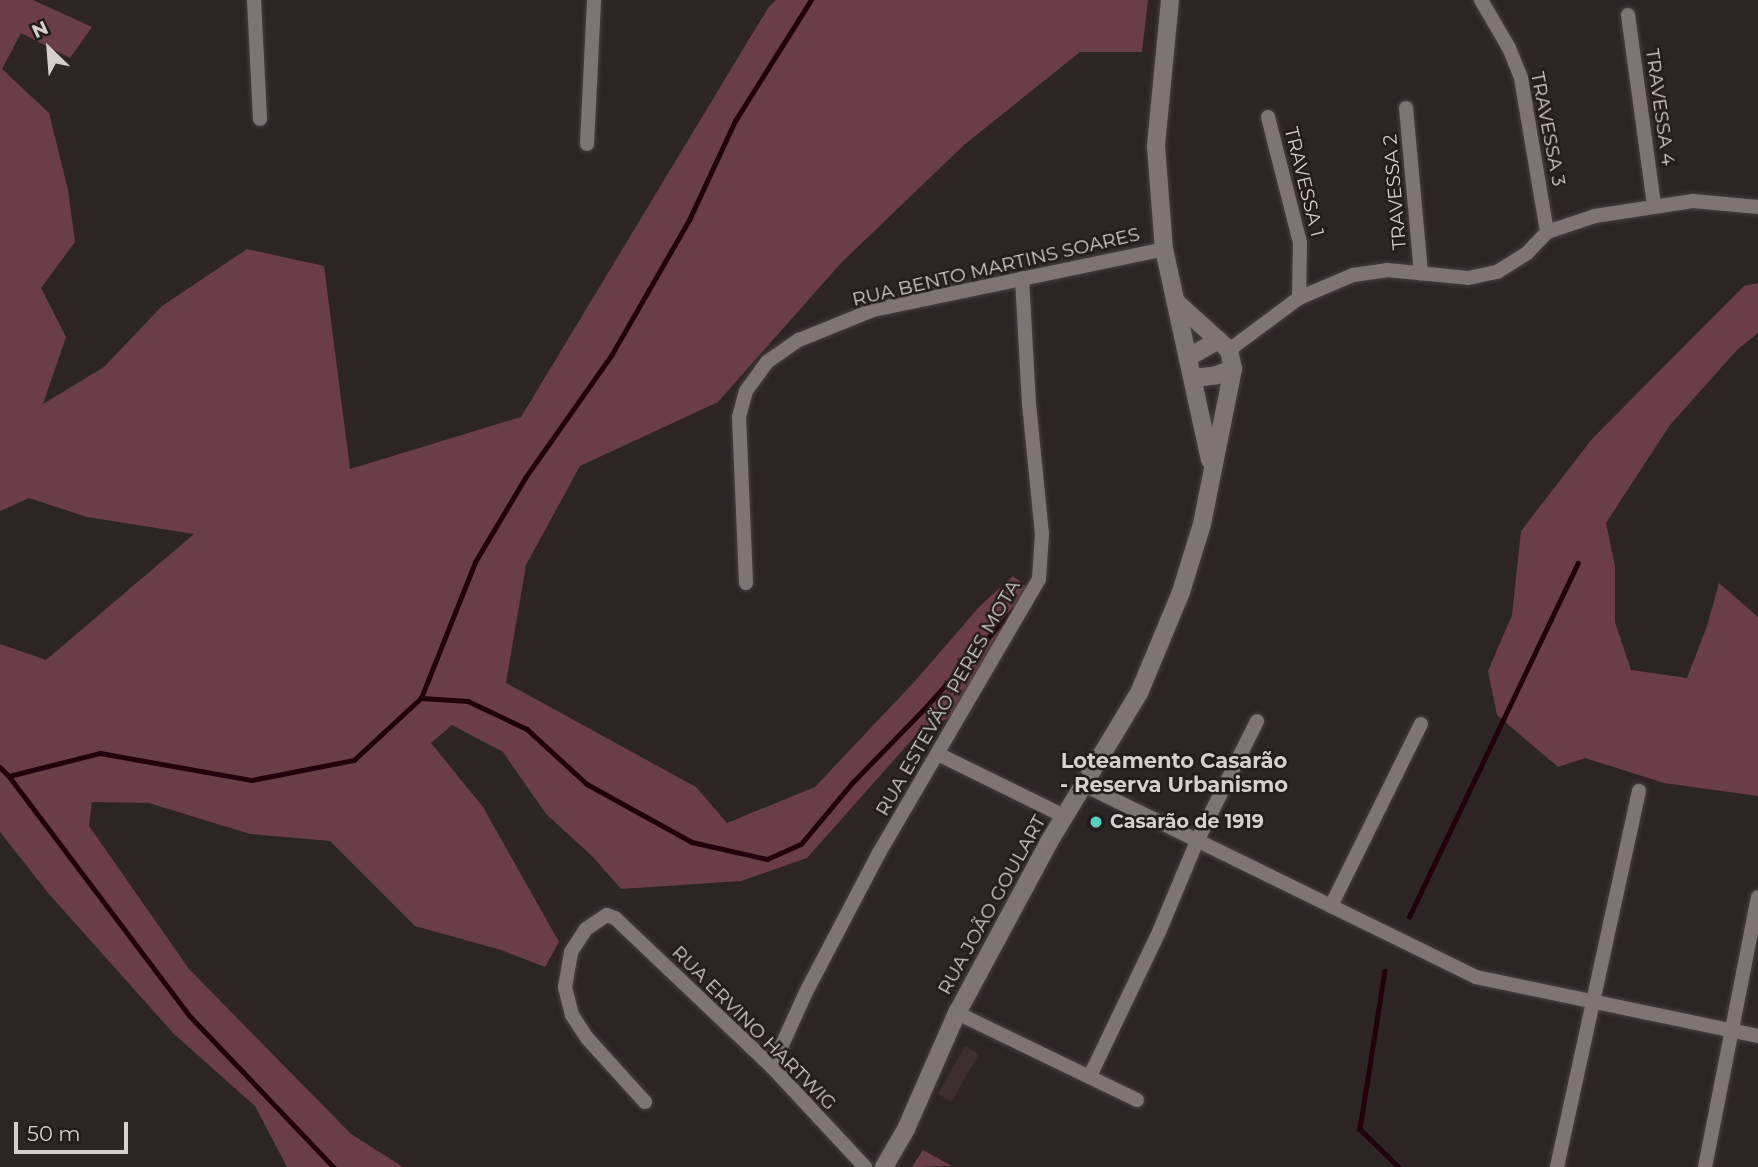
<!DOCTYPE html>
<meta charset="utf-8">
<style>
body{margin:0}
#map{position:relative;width:1758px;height:1167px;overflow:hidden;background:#2d2426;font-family:Montserrat,sans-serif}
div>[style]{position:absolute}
.built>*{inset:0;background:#3d2e31;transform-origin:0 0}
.green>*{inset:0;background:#6a3e48}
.stream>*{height:4.5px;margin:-2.25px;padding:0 2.25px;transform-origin:2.25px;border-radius:2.25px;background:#21010b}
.roads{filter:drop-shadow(0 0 2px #473f41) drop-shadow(0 0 2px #473f41)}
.minor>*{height:14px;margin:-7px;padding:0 7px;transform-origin:7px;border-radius:7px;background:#7e7476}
.tertiary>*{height:18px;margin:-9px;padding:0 9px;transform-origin:9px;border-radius:9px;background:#7e7476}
.dots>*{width:19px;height:19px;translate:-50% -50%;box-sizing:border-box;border:4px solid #231b1c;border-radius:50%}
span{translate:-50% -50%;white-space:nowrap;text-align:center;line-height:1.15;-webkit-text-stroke:5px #231b1c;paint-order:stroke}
.street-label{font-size:19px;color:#d5cfd0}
.poi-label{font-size:19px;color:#d5cfd0;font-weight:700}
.left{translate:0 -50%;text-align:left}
.neighbourhood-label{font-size:21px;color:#d5cfd0;font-weight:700}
.north{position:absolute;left:14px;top:14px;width:70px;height:70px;-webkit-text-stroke:5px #231b1c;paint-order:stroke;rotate:335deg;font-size:19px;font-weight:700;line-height:28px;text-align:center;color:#d5cfd0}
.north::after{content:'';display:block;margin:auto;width:24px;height:32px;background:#d5cfd0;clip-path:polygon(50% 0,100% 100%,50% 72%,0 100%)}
.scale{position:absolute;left:14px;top:1122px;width:114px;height:32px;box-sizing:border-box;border:4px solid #d5cfd0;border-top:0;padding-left:9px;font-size:21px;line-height:24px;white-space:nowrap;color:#d5cfd0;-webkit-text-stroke:5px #231b1c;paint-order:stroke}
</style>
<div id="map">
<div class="built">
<i style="left:965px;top:1046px;width:16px;height:55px;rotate:30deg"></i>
</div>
<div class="green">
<i style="clip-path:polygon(0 0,33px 0,92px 27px,70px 58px,21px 33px,2px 69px,49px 113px,68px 190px,75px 242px,41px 288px,66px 337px,43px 404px,104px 367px,162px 306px,247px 249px,324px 266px,350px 469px,521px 417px,768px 8px,776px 0,1148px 0,1142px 52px,1080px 52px,964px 145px,841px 263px,718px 402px,580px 466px,526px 565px,506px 683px,696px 787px,727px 823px,815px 787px,915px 681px,980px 606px,1013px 576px,1027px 587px,954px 715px,917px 734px,807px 858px,741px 881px,621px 889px,593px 857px,546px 814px,503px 752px,452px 725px,431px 743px,483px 807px,559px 942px,545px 967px,501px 950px,415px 926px,330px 841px,250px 834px,149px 803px,92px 802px,89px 826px,189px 969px,351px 1134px,403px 1167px,287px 1167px,255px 1106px,174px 1034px,49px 894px,0 832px,0 644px,46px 660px,194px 534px,87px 517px,29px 498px,0 511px)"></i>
<i style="clip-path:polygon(1758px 283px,1758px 333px,1737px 350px,1670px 425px,1606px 523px,1615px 566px,1615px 622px,1631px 670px,1687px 678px,1707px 626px,1719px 583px,1758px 617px,1758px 796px,1664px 783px,1585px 758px,1558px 767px,1497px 715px,1488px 671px,1512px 615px,1521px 531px,1592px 439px,1744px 286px)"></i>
<i style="clip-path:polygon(923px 1150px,952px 1166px,912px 1167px)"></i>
</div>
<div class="stream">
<i style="left:421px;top:698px;width:146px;rotate:-68.3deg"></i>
<i style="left:475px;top:562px;width:98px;rotate:-59.2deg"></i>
<i style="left:525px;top:478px;width:151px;rotate:-54.9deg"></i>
<i style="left:612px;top:354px;width:155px;rotate:-60.1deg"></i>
<i style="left:689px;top:220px;width:109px;rotate:-65.1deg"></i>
<i style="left:735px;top:121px;width:143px;rotate:-57.9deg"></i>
<i style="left:0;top:767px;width:13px;rotate:45deg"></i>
<i style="left:9px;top:776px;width:94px;rotate:-14.2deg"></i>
<i style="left:100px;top:753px;width:154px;rotate:10.1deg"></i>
<i style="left:252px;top:780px;width:104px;rotate:-11.1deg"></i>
<i style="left:354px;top:760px;width:91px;rotate:-42.8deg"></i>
<i style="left:421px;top:698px;width:47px;rotate:3.7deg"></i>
<i style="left:468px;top:701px;width:65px;rotate:25.4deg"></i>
<i style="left:527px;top:729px;width:81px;rotate:42.5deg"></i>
<i style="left:587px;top:784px;width:120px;rotate:28.9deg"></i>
<i style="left:692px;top:842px;width:77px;rotate:12.8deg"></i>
<i style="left:767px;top:859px;width:37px;rotate:-24deg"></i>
<i style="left:801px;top:844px;width:80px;rotate:-50.1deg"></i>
<i style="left:852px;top:783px;width:102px;rotate:-45.8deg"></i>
<i style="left:923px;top:710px;width:135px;rotate:-48deg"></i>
<i style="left:9px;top:776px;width:299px;rotate:53deg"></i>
<i style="left:189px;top:1015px;width:210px;rotate:46.4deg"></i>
<i style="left:1409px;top:917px;width:392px;rotate:-64.5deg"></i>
<i style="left:1385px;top:971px;width:160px;rotate:99deg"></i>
<i style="left:1360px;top:1129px;width:54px;rotate:44.3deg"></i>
</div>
<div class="roads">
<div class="minor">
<i style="left:254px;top:0;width:119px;rotate:87.1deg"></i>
<i style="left:1481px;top:0;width:56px;rotate:59.7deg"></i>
<i style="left:1509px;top:48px;width:32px;rotate:68deg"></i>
<i style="left:1521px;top:78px;width:156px;rotate:80.4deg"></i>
<i style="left:1628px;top:15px;width:192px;rotate:82.2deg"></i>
<i style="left:1406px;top:108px;width:166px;rotate:84.8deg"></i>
<i style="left:1268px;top:117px;width:130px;rotate:75.7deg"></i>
<i style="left:1300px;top:243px;width:55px;rotate:91deg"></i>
<i style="left:587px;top:144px;width:144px;rotate:-87.2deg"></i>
<i style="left:1229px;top:350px;width:87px;rotate:-36.6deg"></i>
<i style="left:1299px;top:298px;width:59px;rotate:-23.1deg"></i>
<i style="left:1353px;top:275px;width:34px;rotate:-8deg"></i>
<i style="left:1387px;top:270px;width:81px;rotate:5.6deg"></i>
<i style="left:1468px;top:278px;width:30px;rotate:-12deg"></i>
<i style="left:1497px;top:272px;width:36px;rotate:-32deg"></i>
<i style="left:1527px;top:253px;width:29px;rotate:-46deg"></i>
<i style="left:1547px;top:232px;width:51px;rotate:-18.4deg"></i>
<i style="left:1595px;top:216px;width:99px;rotate:-8.7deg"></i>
<i style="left:1693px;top:201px;width:65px;rotate:5.3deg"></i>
<i style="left:746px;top:583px;width:166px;rotate:-92.4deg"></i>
<i style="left:739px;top:417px;width:27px;rotate:-75deg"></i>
<i style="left:746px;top:391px;width:36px;rotate:-54deg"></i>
<i style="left:767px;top:362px;width:39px;rotate:-35deg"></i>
<i style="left:799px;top:340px;width:80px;rotate:-22.1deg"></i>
<i style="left:873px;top:310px;width:297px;rotate:-11.8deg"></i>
<i style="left:938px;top:754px;width:140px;rotate:26.2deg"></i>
<i style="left:1084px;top:785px;width:436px;rotate:26.1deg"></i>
<i style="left:1476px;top:977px;width:288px;rotate:11.8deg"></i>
<i style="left:1331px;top:906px;width:203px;rotate:-63.7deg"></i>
<i style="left:957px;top:1013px;width:200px;rotate:25.8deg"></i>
<i style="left:772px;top:1067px;width:82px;rotate:-65.6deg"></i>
<i style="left:806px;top:992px;width:157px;rotate:-62.3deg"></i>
<i style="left:879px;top:853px;width:317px;rotate:-59.7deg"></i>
<i style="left:1039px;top:579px;width:45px;rotate:-86.2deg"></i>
<i style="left:1042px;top:534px;width:131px;rotate:-95.7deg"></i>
<i style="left:1029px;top:404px;width:126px;rotate:-93.2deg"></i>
<i style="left:1090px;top:1076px;width:160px;rotate:-64.4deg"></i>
<i style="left:1159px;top:932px;width:99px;rotate:-67.3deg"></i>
<i style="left:1197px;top:841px;width:134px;rotate:-63.4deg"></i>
<i style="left:645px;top:1102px;width:86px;rotate:-132.2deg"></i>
<i style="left:587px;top:1038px;width:27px;rotate:-123deg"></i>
<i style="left:572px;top:1015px;width:29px;rotate:-104deg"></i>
<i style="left:565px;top:987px;width:36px;rotate:-80deg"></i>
<i style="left:571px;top:952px;width:27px;rotate:-57deg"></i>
<i style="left:586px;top:929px;width:25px;rotate:-34deg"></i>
<i style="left:607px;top:915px;width:9px;rotate:21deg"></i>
<i style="left:615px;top:918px;width:216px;rotate:43.5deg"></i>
<i style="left:772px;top:1067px;width:137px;rotate:47.1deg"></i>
<i style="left:1557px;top:1167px;width:385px;rotate:-77.7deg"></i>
<i style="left:1705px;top:1167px;width:275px;rotate:-78.9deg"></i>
</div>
<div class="tertiary">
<i style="left:1170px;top:0;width:147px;rotate:95.5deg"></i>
<i style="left:1156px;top:146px;width:103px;rotate:85.6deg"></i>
<i style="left:1164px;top:249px;width:216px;rotate:77.7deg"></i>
<i style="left:1189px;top:357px;width:34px;rotate:-30deg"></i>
<i style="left:1194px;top:378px;width:23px;rotate:-7deg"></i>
<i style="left:1217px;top:375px;width:17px;rotate:-21deg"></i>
<i style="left:884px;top:1167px;width:44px;rotate:-59.9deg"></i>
<i style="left:906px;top:1129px;width:127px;rotate:-66.3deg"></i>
<i style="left:957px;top:1013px;width:194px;rotate:-61.7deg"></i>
<i style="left:1049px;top:842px;width:174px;rotate:-58.9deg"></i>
<i style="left:1139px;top:693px;width:109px;rotate:-67.4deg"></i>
<i style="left:1181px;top:592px;width:71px;rotate:-72.8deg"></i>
<i style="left:1202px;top:524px;width:158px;rotate:-78.7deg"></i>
<i style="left:1233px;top:369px;width:19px;rotate:-102deg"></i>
<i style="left:1229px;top:350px;width:72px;rotate:-137.8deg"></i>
</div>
</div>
<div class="dots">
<i style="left:1096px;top:822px;background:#58cec0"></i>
</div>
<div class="street-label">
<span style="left:1660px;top:107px;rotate:82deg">TRAVESSA 4</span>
<span style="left:1548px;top:129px;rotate:79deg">TRAVESSA 3</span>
<span style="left:1304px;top:182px;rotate:76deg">TRAVESSA 1</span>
<span style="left:1395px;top:192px;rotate:-95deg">TRAVESSA 2</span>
<span style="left:996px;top:267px;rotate:-13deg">RUA BENTO MARTINS SOARES</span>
<span style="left:948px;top:698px;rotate:-60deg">RUA ESTEVÃO PERES MOTA</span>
<span style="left:992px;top:905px;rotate:-61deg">RUA JOÃO GOULART</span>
<span style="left:754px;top:1028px;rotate:45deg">RUA ERVINO HARTWIG</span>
</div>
<div class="poi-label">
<span class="left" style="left:1110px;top:822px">Casarão de 1919</span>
</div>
<div class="neighbourhood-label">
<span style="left:1174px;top:773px">Loteamento Casarão<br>- Reserva Urbanismo</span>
</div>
<div class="north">N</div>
<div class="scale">50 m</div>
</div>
